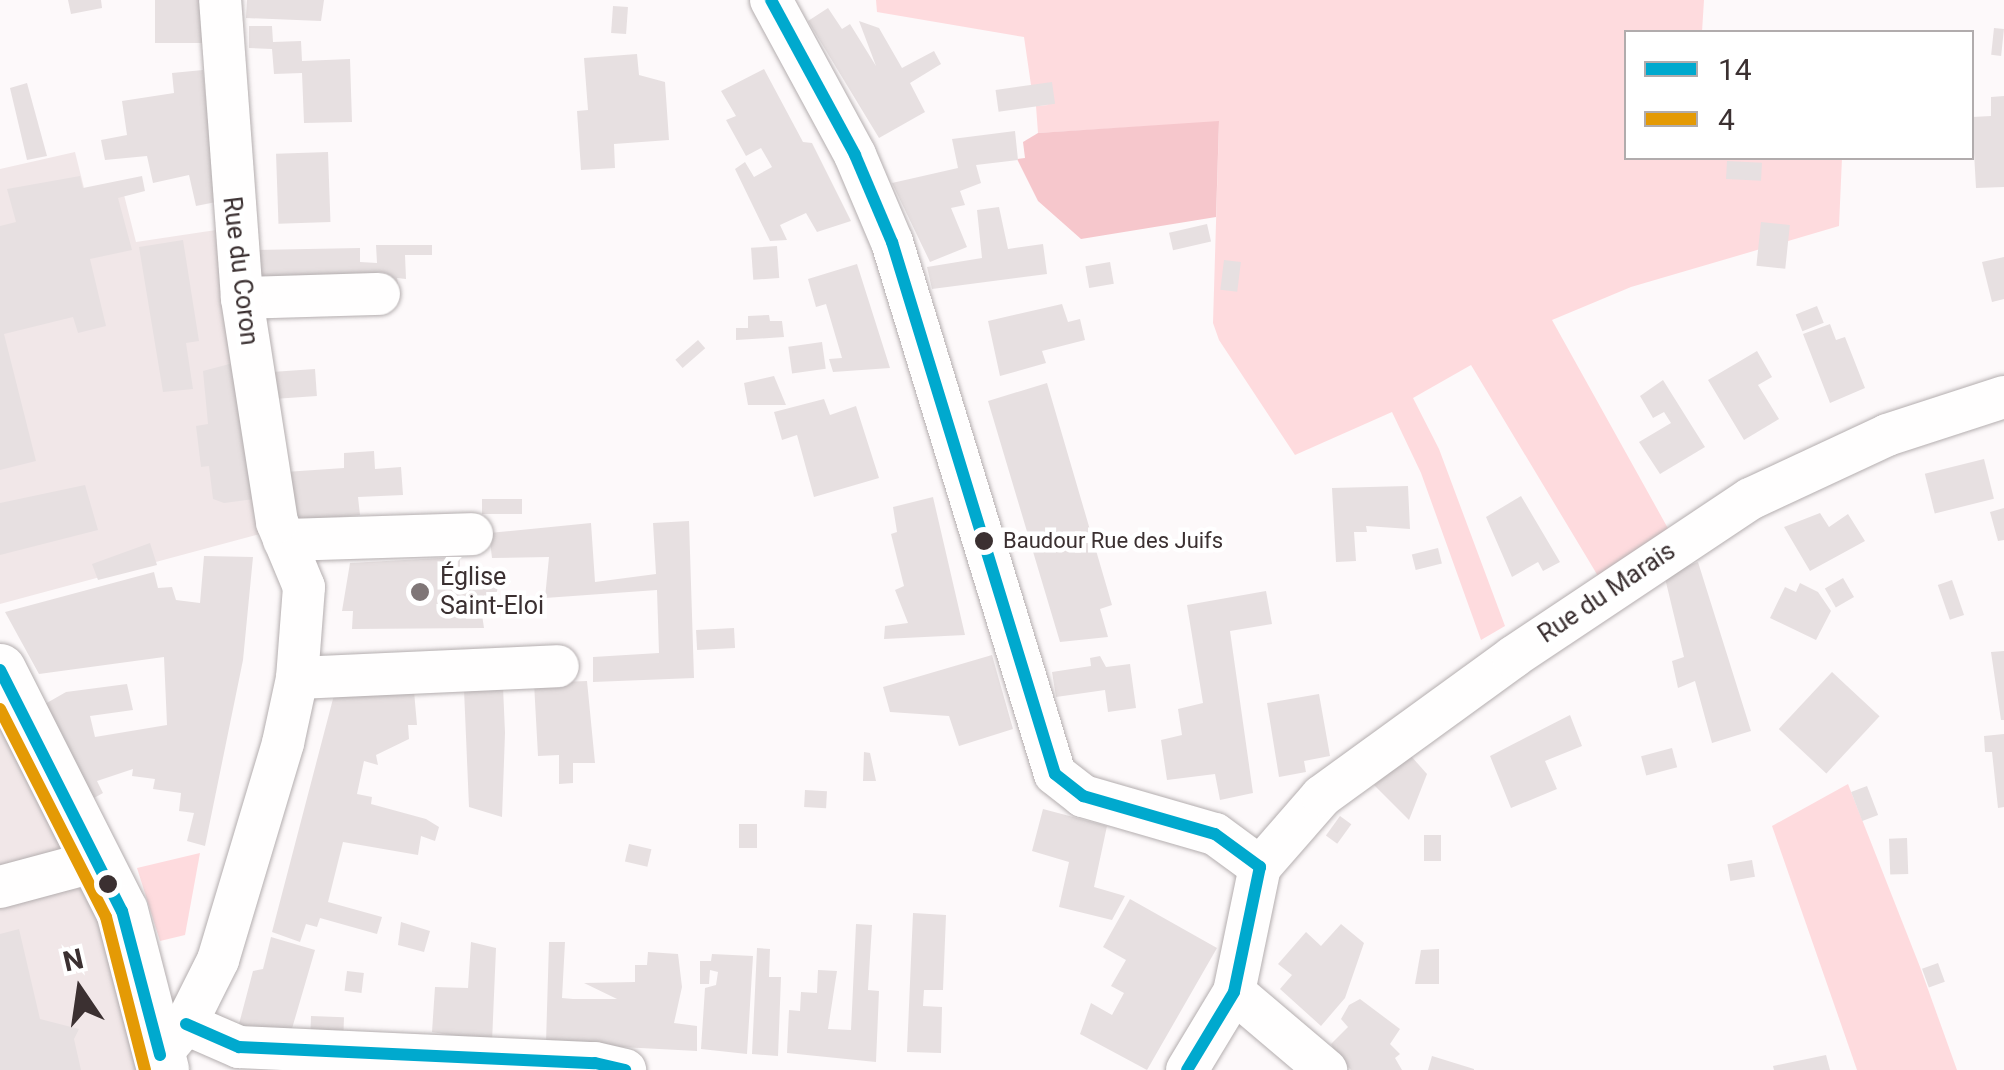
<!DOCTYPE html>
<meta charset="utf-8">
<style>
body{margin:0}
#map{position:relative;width:2004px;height:1070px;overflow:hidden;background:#fdf9fa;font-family:Roboto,sans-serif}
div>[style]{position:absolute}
.built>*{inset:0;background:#f1e7e8}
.green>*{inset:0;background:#fedbde}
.forest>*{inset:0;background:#f6c7cc}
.building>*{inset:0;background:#e7e0e1;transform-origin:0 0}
.roads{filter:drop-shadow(0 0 2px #b4aeaf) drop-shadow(0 0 2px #b4aeaf)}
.minor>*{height:42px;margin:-21px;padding:0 21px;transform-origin:21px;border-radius:21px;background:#fffefe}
.major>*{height:52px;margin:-26px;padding:0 26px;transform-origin:26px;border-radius:26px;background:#fffefe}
.bus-1>*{height:12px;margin:-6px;padding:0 6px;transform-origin:6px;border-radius:6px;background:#00a9ce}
.bus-2>*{height:12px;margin:-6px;padding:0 6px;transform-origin:6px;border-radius:6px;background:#e49a05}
.dots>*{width:28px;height:28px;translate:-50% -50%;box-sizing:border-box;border:5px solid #fff;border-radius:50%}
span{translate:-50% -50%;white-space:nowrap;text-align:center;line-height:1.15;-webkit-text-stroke:9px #fff;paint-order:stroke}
.bus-label{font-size:22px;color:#3b3031}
.left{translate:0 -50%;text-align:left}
.street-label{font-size:25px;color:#3b3031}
.poi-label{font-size:25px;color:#3b3031}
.legend{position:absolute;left:1624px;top:30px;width:350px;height:130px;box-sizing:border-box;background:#fff;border:2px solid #b1acad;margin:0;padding:12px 18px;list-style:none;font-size:30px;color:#3b3031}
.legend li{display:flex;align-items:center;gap:20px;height:50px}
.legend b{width:50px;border:2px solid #b1acad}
.north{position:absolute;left:30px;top:940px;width:100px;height:100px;-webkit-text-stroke:8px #fff;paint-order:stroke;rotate:347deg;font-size:28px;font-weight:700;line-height:40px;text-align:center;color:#3b3031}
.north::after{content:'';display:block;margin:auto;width:35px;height:45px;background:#3b3031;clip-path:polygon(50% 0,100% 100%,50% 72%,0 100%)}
</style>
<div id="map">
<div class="built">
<i style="clip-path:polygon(75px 152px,87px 200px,123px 191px,136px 242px,216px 230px,260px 534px,0 604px,0 169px)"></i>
<i style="clip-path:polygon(0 670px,163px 1070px,0 1070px)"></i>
</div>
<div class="green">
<i style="clip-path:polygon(876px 0,1704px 0,1702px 32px,1626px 32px,1626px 158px,1842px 158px,1839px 226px,1631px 287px,1552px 320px,1670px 532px,1601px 581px,1471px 365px,1413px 398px,1439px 449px,1505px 626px,1481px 640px,1421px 473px,1392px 412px,1295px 455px,1219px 340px,1213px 323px,1219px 122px,1038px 133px,1036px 106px,1048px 105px,1031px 85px,1024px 37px,877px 12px)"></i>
<i style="clip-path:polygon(1848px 784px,1920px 967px,1957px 1070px,1857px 1070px,1772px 826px)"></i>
<i style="clip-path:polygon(200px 853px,185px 935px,160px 941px,137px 868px)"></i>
</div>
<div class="forest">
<i style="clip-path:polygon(1219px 121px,1216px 217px,1081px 239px,1038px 201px,1017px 159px,1025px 158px,1023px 142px,1038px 133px)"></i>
</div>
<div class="building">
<i style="clip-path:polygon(68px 0,101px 0,102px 8px,71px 14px)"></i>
<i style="left:155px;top:0;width:47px;height:43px"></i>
<i style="clip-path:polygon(247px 0,324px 0,321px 21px,246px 18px)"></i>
<i style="left:613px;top:6px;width:15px;height:27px;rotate:4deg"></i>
<i style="clip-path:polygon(828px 8px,842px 29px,850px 24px,876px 66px,859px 21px,879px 28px,902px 68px,934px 51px,941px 64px,910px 83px,925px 112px,879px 138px,808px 21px)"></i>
<i style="clip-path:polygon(249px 26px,272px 26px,273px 42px,301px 41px,302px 61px,350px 59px,352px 122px,304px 123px,302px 73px,274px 74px,272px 49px,249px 48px)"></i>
<i style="left:1994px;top:28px;width:10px;height:27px;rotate:6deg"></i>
<i style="clip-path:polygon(637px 54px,639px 75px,665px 82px,669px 140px,614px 144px,615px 168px,581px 170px,577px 111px,588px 110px,584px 58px)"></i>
<i style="clip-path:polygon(764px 69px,803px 142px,812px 143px,851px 221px,817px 232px,806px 213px,780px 225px,787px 240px,770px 241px,735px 169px,745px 162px,754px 177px,772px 167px,761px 148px,746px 156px,726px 120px,736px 116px,721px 91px)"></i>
<i style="clip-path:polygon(203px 70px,216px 202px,196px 206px,189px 175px,153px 183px,147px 156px,105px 160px,101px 140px,127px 135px,122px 101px,174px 93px,172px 73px)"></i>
<i style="left:1052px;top:82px;width:22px;height:57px;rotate:82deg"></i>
<i style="clip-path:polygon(27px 83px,47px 156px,27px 160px,10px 88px)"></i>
<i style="clip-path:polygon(2004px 96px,2004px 187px,1976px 188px,1972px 117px,1991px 116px,1991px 97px)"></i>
<i style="clip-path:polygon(1015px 131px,1018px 160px,976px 165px,981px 183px,960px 191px,965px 205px,951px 208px,967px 247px,930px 262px,892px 183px,958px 168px,952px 139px)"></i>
<i style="left:328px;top:152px;width:70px;height:52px;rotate:88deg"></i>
<i style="left:1727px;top:161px;width:35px;height:18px;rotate:3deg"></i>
<i style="clip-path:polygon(80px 176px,83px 188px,142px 176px,145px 191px,118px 198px,132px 250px,90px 259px,106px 326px,78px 333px,73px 317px,4px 334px,36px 461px,0 470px,0 226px,16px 222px,7px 189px)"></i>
<i style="clip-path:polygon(999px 207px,1008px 249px,1043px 244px,1047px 274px,932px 289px,927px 267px,982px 258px,977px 210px)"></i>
<i style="left:1761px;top:222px;width:29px;height:44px;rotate:6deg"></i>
<i style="left:1207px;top:224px;width:18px;height:39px;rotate:77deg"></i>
<i style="clip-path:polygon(183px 240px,199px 341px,186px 343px,193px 389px,163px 392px,139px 247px)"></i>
<i style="clip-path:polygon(376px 245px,432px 245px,432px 255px,405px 255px,406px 279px,397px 278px,398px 284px,258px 284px,255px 250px,360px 248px,360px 262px,377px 263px)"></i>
<i style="left:777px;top:246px;width:32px;height:26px;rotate:86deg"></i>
<i style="clip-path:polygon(2004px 257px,2004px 299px,1992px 302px,1982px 262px)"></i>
<i style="left:1224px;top:260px;width:17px;height:30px;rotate:7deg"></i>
<i style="left:1110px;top:262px;width:22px;height:25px;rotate:80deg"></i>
<i style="clip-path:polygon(857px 264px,890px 368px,833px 372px,829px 359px,842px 358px,826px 304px,816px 307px,808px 279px)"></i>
<i style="clip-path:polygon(1062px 304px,1068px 322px,1080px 319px,1085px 340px,1042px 351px,1046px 363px,1000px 376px,988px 321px)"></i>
<i style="left:1817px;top:306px;width:18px;height:23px;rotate:68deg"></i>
<i style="clip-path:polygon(769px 315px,770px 321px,782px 321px,784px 337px,736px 340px,736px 328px,748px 328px,748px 316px)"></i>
<i style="clip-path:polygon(1830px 324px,1836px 340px,1845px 337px,1865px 388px,1830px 403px,1803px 334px)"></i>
<i style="left:698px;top:340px;width:11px;height:30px;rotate:49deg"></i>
<i style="left:822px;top:342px;width:27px;height:34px;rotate:82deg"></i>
<i style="clip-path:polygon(1757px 351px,1772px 377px,1758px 385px,1779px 419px,1744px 440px,1708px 380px)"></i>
<i style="clip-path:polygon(237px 362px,254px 499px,224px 503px,213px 499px,209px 466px,201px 467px,196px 426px,208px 424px,203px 371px)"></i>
<i style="left:315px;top:369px;width:27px;height:47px;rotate:86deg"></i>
<i style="clip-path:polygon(774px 376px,786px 405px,748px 405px,744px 383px)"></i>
<i style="clip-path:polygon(1663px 380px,1705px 447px,1660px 474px,1639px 442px,1671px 423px,1664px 412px,1653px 418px,1640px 396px)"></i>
<i style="clip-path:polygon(1047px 383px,1112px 605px,1100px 609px,1108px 637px,1060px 642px,988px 401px)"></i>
<i style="clip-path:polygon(824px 399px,830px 415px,856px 406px,879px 478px,814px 497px,797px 435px,782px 440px,774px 412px)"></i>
<i style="clip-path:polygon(374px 451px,375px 469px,401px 467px,403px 495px,358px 497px,360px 515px,298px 521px,285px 472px,344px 468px,344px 453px)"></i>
<i style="left:1984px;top:459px;width:41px;height:61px;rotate:76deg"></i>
<i style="clip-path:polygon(85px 485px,98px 530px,0 555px,0 503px)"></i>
<i style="clip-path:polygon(1408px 486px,1410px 529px,1366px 526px,1367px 532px,1354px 532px,1356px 561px,1336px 562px,1332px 488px)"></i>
<i style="clip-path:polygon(1521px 496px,1560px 562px,1543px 571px,1538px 562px,1512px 577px,1486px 517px)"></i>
<i style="clip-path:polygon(933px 497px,965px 635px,884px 639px,885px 626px,908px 623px,895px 590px,904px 586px,891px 534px,897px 532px,893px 507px)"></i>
<i style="left:522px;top:499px;width:15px;height:40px;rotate:90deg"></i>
<i style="clip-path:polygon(2004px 508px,2004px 540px,1998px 541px,1990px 512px)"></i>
<i style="clip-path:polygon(1820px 513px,1829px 527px,1848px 514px,1865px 541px,1810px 571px,1784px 527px)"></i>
<i style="clip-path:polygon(689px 521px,694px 678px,593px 682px,593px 657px,659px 653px,657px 590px,545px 598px,549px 557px,492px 558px,489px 533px,591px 523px,595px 582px,656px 574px,653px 523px)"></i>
<i style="clip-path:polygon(150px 543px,157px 565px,98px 580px,92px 564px)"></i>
<i style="left:1438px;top:548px;width:16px;height:27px;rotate:76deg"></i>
<i style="clip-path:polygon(204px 556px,253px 557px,243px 660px,205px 846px,187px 841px,194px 813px,179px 811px,181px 793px,153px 789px,155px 779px,132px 776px,133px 769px,97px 781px,103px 793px,94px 798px,45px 704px,66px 692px,127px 684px,133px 710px,90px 716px,95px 737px,167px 725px,164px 657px,39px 674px,5px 612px,154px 572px,158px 588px,172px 587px,176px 600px,200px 603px)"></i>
<i style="clip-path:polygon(460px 557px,460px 573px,488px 575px,498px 587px,494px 603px,481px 608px,484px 628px,352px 629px,353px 611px,342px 611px,350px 563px)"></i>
<i style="clip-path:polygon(1698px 562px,1751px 731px,1712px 743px,1695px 681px,1678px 688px,1672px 661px,1684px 657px,1664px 574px)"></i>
<i style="left:1843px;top:578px;width:22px;height:21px;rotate:60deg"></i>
<i style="left:1952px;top:580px;width:37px;height:15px;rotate:71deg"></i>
<i style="clip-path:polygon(1800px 583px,1818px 592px,1831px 611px,1816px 640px,1770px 618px,1785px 587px,1796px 592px)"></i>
<i style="clip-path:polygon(1266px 591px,1272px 624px,1230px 631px,1253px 793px,1220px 800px,1215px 774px,1167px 780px,1161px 740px,1182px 735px,1178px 709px,1203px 703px,1187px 605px)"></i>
<i style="left:734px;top:628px;width:20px;height:38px;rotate:87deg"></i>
<i style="clip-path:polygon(2004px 651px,2004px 720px,2001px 720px,1991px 652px)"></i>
<i style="clip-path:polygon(992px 655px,1013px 729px,959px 746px,949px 716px,890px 712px,883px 687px)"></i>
<i style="clip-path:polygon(1100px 656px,1106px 667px,1130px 664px,1136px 708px,1108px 712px,1105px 690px,1056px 697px,1052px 672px,1091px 666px,1090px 658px)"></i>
<i style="left:1832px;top:672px;width:65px;height:78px;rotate:43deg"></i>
<i style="clip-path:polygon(587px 681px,595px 763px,573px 763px,573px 783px,559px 784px,559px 755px,538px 756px,534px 683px)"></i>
<i style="clip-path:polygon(503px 687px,505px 733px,502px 817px,469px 807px,464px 689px)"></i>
<i style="clip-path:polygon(414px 691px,417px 725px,408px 725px,409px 739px,376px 755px,378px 765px,364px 761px,357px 794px,372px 797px,371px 804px,426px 819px,439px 827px,435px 841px,421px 836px,418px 855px,343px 842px,328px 902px,382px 917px,377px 934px,320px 918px,317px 927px,306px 924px,300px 942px,272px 932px,334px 695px)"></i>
<i style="clip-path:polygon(1319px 694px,1330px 756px,1304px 761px,1306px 772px,1279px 777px,1267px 703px)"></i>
<i style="clip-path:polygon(1570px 715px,1582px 746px,1545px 761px,1557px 789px,1511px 808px,1490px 756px)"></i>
<i style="clip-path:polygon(2004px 734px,2004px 807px,1998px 808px,1992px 752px,1985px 752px,1984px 736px)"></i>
<i style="left:1672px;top:748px;width:20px;height:32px;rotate:75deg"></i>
<i style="clip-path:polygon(864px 752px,870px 753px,876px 781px,863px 781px)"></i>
<i style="clip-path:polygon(1411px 756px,1427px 774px,1409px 820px,1374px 785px)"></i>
<i style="left:1867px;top:786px;width:31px;height:17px;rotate:69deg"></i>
<i style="left:805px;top:790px;width:22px;height:17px;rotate:3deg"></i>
<i style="clip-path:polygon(1043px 809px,1107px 826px,1094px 887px,1125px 896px,1112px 920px,1059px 907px,1069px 862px,1032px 851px)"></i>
<i style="left:1340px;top:816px;width:14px;height:24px;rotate:36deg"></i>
<i style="left:739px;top:824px;width:18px;height:24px"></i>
<i style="left:1424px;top:835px;width:17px;height:26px"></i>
<i style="left:1907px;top:838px;width:36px;height:18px;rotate:88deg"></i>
<i style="left:629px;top:844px;width:23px;height:18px;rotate:13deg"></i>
<i style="left:1752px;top:860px;width:17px;height:25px;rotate:80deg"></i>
<i style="clip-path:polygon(1130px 899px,1217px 948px,1147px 1070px,1080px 1034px,1091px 1003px,1112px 1015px,1124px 993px,1111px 986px,1126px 960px,1103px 947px)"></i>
<i style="clip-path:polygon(913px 913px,946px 915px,943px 990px,924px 990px,923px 1006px,942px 1007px,941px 1053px,907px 1052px)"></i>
<i style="clip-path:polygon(401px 922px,430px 931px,424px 952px,398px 945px)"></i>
<i style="clip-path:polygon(856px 924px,872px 925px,868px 990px,879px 991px,876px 1062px,787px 1053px,789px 1010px,800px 1011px,801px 992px,817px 993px,818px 970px,837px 971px,828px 1029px,851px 1030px)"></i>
<i style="clip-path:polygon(1341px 924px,1364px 943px,1345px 998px,1321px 1026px,1280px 989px,1292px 975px,1278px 964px,1306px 932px,1321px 946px)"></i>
<i style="clip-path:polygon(19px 929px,40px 1019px,79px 1029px,74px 1039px,81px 1070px,0 1070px,0 934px)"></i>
<i style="clip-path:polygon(271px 937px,315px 950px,291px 1032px,253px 1035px,239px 1024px,253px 971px,263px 969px)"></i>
<i style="clip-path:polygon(471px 942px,496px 948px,492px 1042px,432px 1032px,435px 987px,468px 988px)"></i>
<i style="clip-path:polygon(549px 942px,565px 942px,562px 998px,573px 999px,617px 999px,584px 983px,635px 982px,635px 965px,647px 965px,648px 952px,678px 954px,682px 987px,674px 1023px,697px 1026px,697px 1051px,546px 1043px)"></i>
<i style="clip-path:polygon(757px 948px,770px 949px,769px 977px,781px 977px,778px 1056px,752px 1054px)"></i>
<i style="clip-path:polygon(1439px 949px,1439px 984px,1415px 984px,1421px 950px)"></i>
<i style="clip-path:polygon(712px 954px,753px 956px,747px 1054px,701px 1049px,705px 988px,716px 985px,718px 972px,710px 970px,709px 984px,700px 984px,700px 961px,711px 961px)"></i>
<i style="left:1938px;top:963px;width:20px;height:17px;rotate:70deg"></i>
<i style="left:347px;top:971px;width:17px;height:20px;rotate:7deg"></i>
<i style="clip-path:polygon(1360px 999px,1400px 1029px,1390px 1044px,1400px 1054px,1395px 1058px,1402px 1070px,1351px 1070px,1340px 1059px,1331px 1044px,1348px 1027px,1341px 1019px,1349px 1005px)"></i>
<i style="left:311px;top:1016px;width:33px;height:17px;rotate:2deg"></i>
<i style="clip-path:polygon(1826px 1055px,1830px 1070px,1774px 1070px,1773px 1066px)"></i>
<i style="clip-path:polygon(1432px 1056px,1474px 1069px,1474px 1070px,1428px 1070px)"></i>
</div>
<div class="roads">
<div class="minor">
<i style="left:771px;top:0;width:176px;rotate:61.5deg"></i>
<i style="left:855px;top:155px;width:95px;rotate:67deg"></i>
<i style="left:892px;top:242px;width:556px;rotate:72.97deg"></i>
<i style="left:1055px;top:774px;width:36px;rotate:38deg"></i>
<i style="left:1083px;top:796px;width:137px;rotate:16.1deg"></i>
<i style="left:1215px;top:834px;width:56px;rotate:36.3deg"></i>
<i style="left:242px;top:298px;width:137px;rotate:-1.7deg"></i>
<i style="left:284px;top:540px;width:188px;rotate:-1.8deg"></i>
<i style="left:297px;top:678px;width:261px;rotate:-2.6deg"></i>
<i style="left:0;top:887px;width:104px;rotate:-15.1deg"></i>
<i style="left:1234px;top:992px;width:121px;rotate:40.3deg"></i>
<i style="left:186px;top:1024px;width:58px;rotate:23.5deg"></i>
<i style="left:239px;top:1047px;width:356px;rotate:2.6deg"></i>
<i style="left:595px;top:1063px;width:31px;rotate:13deg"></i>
<i style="left:160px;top:1055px;width:40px;rotate:-50deg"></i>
<i style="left:186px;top:1024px;width:72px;rotate:-63.4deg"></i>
<i style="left:218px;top:960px;width:227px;rotate:-73.3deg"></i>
<i style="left:283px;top:743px;width:66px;rotate:-77.8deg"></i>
<i style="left:297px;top:678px;width:91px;rotate:-85.6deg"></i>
<i style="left:304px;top:587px;width:70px;rotate:-112.6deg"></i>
<i style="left:277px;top:522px;width:227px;rotate:-98.9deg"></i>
<i style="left:242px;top:298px;width:299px;rotate:-94.2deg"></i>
<i style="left:1187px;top:1070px;width:91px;rotate:-58.9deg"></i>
<i style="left:1234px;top:992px;width:128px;rotate:-78.3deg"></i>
<i style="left:1260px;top:867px;width:94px;rotate:-48.9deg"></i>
<i style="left:1322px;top:796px;width:236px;rotate:-36deg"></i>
<i style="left:1513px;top:657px;width:285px;rotate:-33.7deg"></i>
<i style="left:1750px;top:499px;width:151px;rotate:-25deg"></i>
<i style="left:1887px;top:435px;width:123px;rotate:-18deg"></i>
</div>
<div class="major">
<i style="left:0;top:670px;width:270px;rotate:63.2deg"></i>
<i style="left:122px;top:911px;width:164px;rotate:75.5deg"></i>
</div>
</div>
<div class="bus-1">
<i style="left:771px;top:0;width:176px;rotate:61.5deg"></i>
<i style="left:855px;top:155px;width:95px;rotate:67deg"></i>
<i style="left:892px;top:242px;width:556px;rotate:72.97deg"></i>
<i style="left:1055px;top:774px;width:36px;rotate:38deg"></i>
<i style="left:1083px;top:796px;width:137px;rotate:16.1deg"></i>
<i style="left:1215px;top:834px;width:56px;rotate:36.3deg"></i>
<i style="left:0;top:670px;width:270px;rotate:63.2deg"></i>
<i style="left:122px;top:911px;width:149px;rotate:75.2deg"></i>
<i style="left:186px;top:1024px;width:58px;rotate:23.5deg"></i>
<i style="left:239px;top:1047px;width:356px;rotate:2.6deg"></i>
<i style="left:595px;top:1063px;width:31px;rotate:13deg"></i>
<i style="left:1187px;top:1070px;width:91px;rotate:-58.9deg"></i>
<i style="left:1234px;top:992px;width:128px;rotate:-78.3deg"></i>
</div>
<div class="bus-2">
<i style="left:0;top:709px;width:233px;rotate:63deg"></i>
<i style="left:106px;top:917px;width:158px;rotate:75.7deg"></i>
</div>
<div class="dots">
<i style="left:984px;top:541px;background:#3b3031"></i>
<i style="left:420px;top:592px;background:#7f7677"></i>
<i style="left:108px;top:884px;background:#3b3031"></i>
</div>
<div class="bus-label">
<span class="left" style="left:1003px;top:541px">Baudour Rue des Juifs</span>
</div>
<div class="street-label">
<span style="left:240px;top:271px;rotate:83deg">Rue du Coron</span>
<span style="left:1607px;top:593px;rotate:-34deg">Rue du Marais</span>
</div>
<div class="poi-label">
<span class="left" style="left:440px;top:592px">Église<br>Saint-Eloi</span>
</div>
<ul class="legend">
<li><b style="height:12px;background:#00a9ce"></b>14</li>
<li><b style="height:12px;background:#e49a05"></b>4</li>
</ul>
<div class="north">N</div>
</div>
